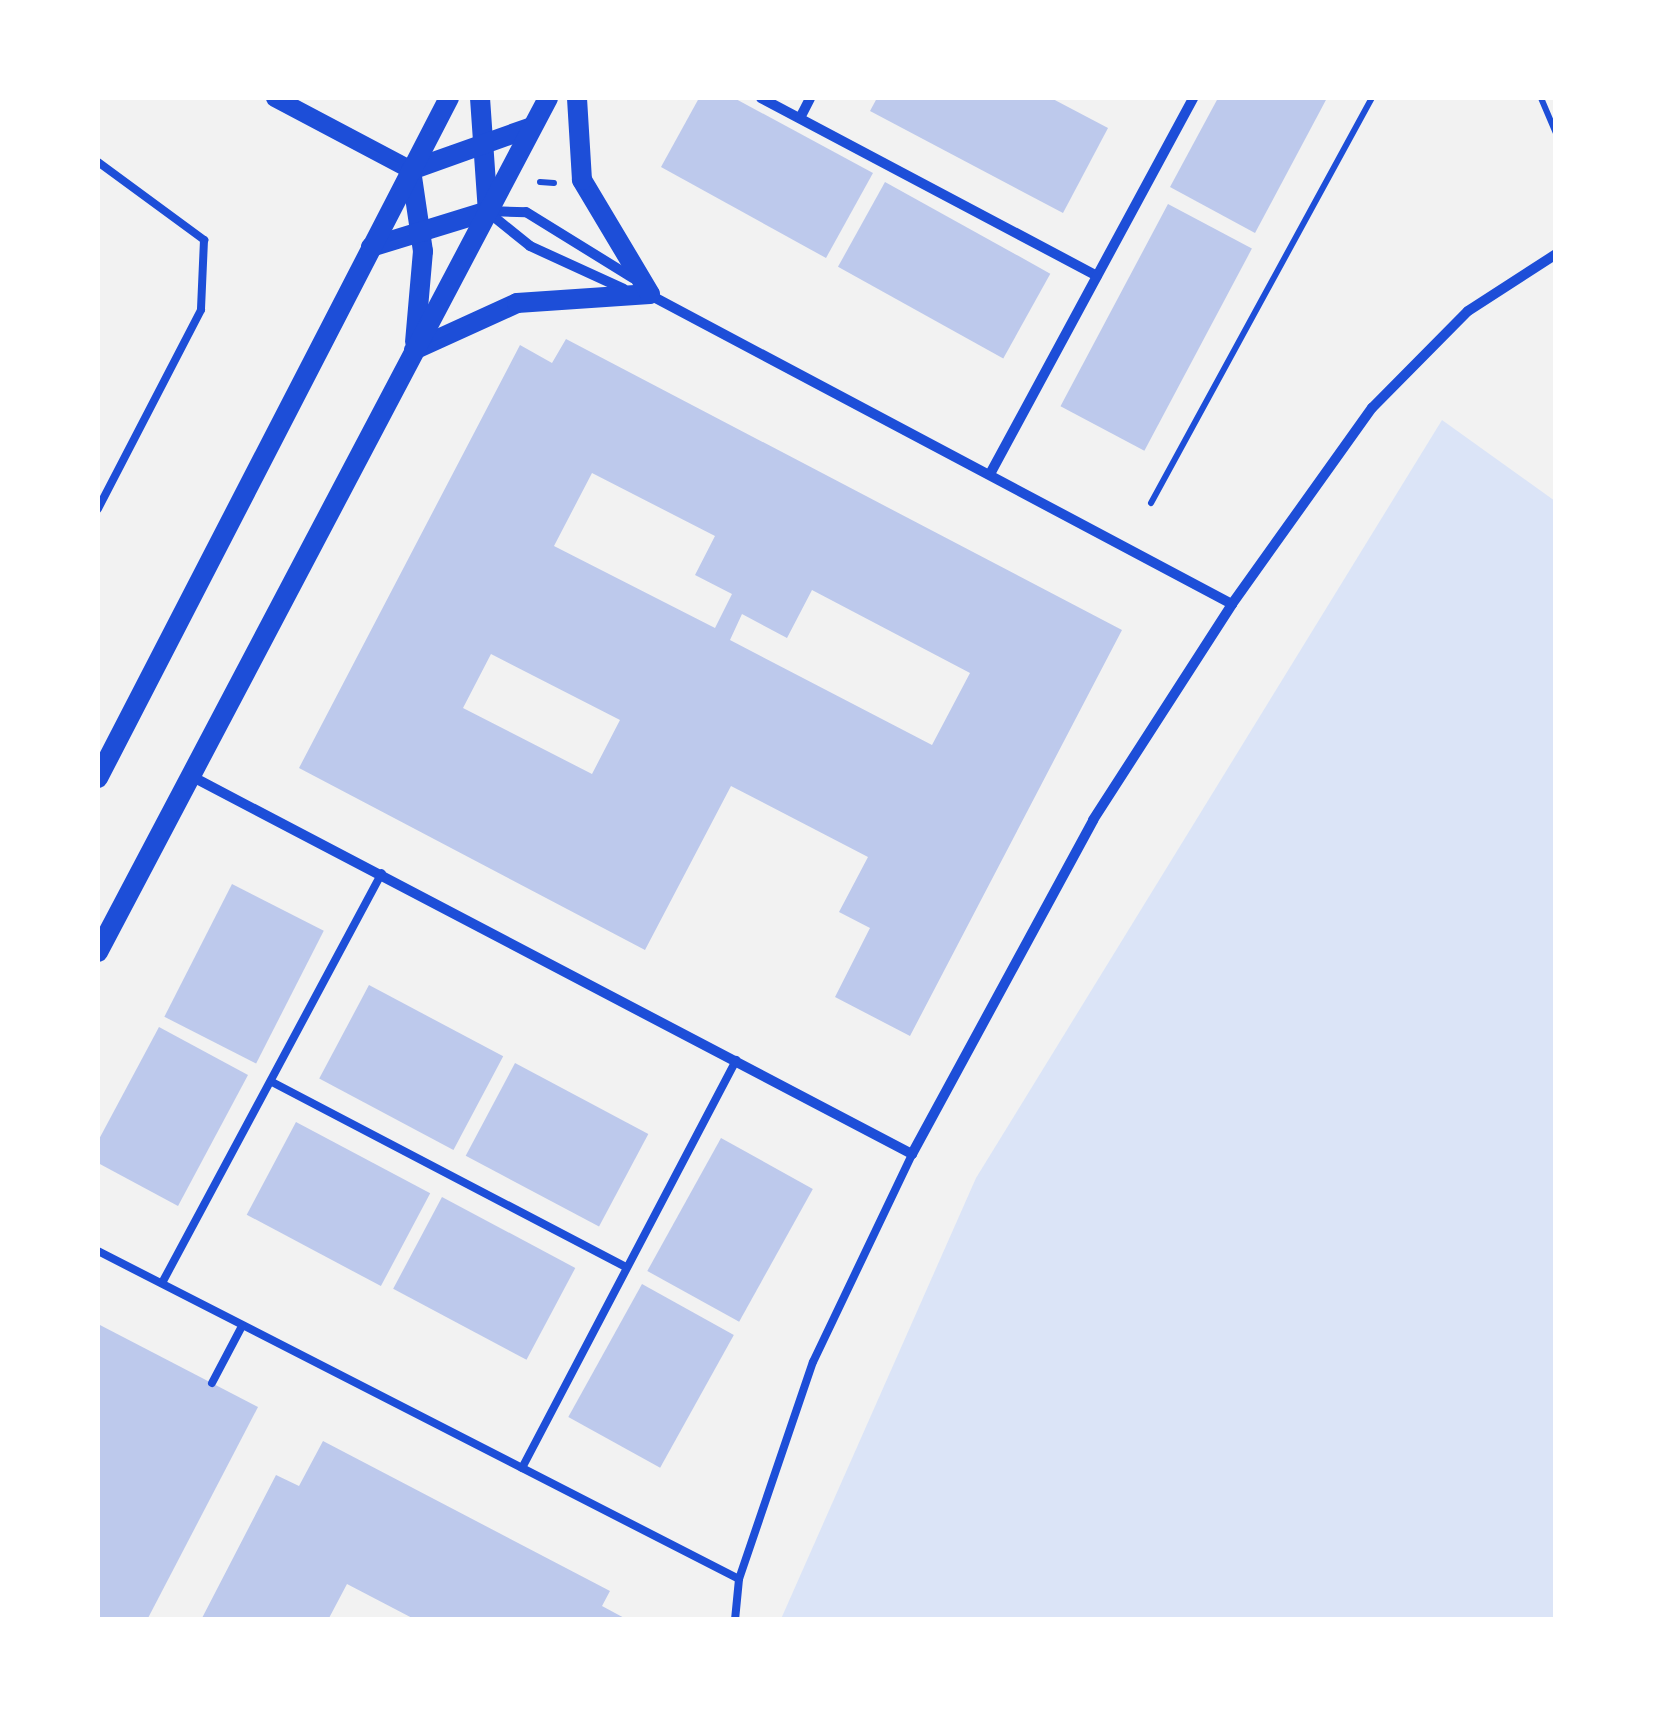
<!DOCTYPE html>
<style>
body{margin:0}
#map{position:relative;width:1653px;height:1717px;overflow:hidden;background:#f2f2f2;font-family:Cabin,sans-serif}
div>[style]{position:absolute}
.green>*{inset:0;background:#dbe4f7}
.building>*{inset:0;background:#bdc9ec;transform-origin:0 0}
.path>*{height:6px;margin:-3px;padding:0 3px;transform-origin:3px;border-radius:3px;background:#1d4ed8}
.service>*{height:8px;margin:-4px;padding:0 4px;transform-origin:4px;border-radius:4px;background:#1d4ed8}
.minor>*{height:10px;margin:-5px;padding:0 5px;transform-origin:5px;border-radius:5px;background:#1d4ed8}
.tertiary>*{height:18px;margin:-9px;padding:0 9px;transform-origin:9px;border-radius:9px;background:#1d4ed8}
.secondary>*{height:20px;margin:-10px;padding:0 10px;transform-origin:10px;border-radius:10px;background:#1d4ed8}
span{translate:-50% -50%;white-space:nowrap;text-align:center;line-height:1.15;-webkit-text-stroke:8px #fff;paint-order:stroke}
.frame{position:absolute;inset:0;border:100px solid #fff;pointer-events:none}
</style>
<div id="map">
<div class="green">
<i style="clip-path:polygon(1442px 420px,1555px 501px,1555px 1619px,781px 1619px,976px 1178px)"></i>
</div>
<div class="building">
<i style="clip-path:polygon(699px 98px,734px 98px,873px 173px,826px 258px,661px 167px)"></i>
<i style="clip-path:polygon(877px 98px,1051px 98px,1108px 128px,1063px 213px,870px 111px)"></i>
<i style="clip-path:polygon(1218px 98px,1327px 98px,1255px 233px,1170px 187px)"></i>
<i style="left:885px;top:182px;width:189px;height:97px;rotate:29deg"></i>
<i style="left:1168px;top:204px;width:95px;height:229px;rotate:28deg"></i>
<i style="clip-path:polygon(evenodd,566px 339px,1122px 630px,910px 1036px,835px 997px,870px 928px,839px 912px,868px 857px,731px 786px,645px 950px,299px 768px,520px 345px,552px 363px,566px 339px,592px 473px,715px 536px,695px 575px,732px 594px,715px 628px,554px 546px,592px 473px,566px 339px,812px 590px,970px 673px,932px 745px,730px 640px,742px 614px,787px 638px,812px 590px,566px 339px,491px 654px,620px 720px,592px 774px,463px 708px,491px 654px)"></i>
<i style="left:232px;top:884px;width:103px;height:149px;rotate:27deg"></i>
<i style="left:369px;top:985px;width:152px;height:106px;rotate:28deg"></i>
<i style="clip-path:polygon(159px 1027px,248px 1075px,178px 1206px,98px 1163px,98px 1141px)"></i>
<i style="left:515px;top:1063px;width:151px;height:105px;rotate:28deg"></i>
<i style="left:296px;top:1122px;width:152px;height:105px;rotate:28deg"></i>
<i style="left:721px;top:1138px;width:105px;height:152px;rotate:29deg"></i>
<i style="left:442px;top:1197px;width:151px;height:104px;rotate:28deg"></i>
<i style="left:642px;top:1284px;width:105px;height:152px;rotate:29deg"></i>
<i style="clip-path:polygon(98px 1324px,258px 1407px,147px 1620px,98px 1620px)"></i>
<i style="clip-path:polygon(323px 1441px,610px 1591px,602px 1606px,628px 1620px,416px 1620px,347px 1584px,328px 1620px,201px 1620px,276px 1475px,299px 1486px)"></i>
</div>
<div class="path">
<i style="left:1541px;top:98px;width:39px;rotate:67deg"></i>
<i style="left:540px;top:182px;width:14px;rotate:4deg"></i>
<i style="left:1151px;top:503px;width:461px;rotate:-61.4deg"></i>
</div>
<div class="service">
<i style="left:98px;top:162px;width:132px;rotate:36.3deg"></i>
<i style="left:204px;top:240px;width:70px;rotate:92.5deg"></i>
<i style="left:201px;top:310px;width:224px;rotate:117.4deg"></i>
<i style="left:272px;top:1082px;width:399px;rotate:27.6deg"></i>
<i style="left:98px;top:1251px;width:720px;rotate:27.1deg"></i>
<i style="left:739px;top:1579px;width:229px;rotate:-71.2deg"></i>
<i style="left:813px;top:1362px;width:230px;rotate:-64.5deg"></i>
<i style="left:162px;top:1283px;width:465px;rotate:-61.8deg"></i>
<i style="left:212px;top:1383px;width:64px;rotate:-62.2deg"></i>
<i style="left:522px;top:1468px;width:461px;rotate:-62.3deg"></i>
<i style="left:735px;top:1620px;width:41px;rotate:-84.4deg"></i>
</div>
<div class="minor">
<i style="left:761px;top:98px;width:380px;rotate:27.9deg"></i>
<i style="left:800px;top:118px;width:22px;rotate:-63deg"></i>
<i style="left:489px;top:211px;width:37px;rotate:2deg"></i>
<i style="left:526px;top:212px;width:126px;rotate:31.7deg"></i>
<i style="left:488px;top:212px;width:54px;rotate:39deg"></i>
<i style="left:530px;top:246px;width:103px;rotate:24.6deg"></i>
<i style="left:650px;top:295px;width:659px;rotate:27.97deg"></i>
<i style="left:990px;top:474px;width:427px;rotate:-61.6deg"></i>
<i style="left:193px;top:777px;width:812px;rotate:27.67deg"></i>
<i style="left:912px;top:1154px;width:380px;rotate:-61.5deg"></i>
<i style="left:1093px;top:820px;width:257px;rotate:-57.2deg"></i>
<i style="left:1232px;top:604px;width:241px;rotate:-54.5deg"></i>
<i style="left:1372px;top:408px;width:136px;rotate:-45.3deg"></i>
<i style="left:1468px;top:311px;width:105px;rotate:-32.9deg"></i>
</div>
<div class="tertiary">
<i style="left:275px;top:98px;width:154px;rotate:27.9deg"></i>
</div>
<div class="secondary">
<i style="left:480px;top:98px;width:113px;rotate:86deg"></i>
<i style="left:411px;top:170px;width:82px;rotate:81.6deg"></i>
<i style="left:423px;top:251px;width:91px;rotate:95deg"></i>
<i style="left:411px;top:170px;width:128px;rotate:-19.6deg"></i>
<i style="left:371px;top:247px;width:122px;rotate:-17.1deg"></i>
<i style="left:414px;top:350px;width:113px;rotate:-24.5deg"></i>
<i style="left:517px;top:303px;width:133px;rotate:-3.9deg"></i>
<i style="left:650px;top:294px;width:133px;rotate:-120.8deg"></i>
<i style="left:582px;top:180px;width:82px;rotate:-93.5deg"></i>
<i style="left:98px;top:778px;width:765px;rotate:-62.7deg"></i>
<i style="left:98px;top:952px;width:965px;rotate:-62.21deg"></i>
</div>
<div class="frame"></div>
</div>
